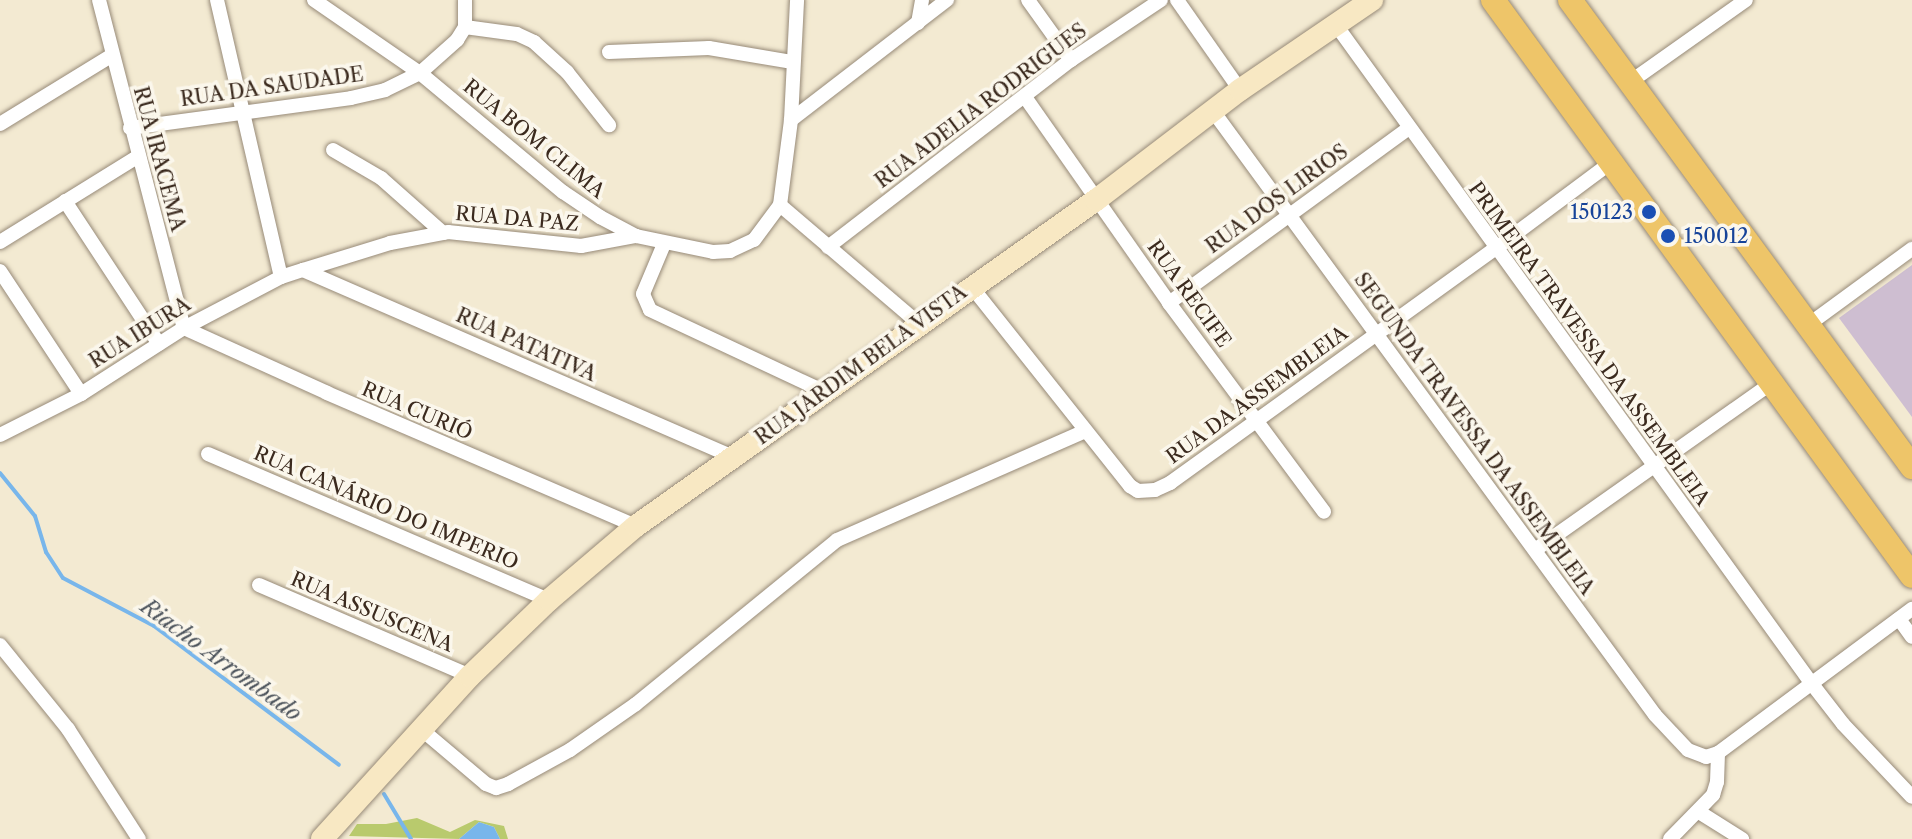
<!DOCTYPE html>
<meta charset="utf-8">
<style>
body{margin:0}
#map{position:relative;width:1912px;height:839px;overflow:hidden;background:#f3ead2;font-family:"Libre Caslon Text",serif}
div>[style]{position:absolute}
.industrial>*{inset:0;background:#cebed1}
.green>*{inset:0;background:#b9ca6d}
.water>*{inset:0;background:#78b6eb}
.stream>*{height:4px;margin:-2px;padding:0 2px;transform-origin:2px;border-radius:2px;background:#78b6eb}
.roads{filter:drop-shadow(0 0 2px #978a78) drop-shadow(0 0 2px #978a78)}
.minor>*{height:14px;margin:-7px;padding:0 7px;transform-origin:7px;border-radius:7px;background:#fff}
.secondary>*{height:22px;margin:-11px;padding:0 11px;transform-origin:11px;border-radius:11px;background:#f8e8c3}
.trunk>*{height:24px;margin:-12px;padding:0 12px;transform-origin:12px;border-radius:12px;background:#eec569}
.dots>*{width:22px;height:22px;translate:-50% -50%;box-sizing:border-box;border:4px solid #fbf7ec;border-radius:50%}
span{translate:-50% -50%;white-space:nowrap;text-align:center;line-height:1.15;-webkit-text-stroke:7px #fbf7ec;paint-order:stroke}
.street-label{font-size:20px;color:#3b2a1e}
.transit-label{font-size:20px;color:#164399}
.right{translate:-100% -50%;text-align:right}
.left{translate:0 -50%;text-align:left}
.water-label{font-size:22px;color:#4d545c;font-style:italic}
</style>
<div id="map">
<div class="industrial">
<i style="clip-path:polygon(1912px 265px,1912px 417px,1839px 318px)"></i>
</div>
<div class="green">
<i style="clip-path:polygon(417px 818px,450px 832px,475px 820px,504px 826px,508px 839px,500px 839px,494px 827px,479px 822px,459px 839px,349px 836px,357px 824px,386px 824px)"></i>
</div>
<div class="water">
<i style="clip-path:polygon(479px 822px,494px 827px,500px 839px,459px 839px)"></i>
</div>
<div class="stream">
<i style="left:0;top:473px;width:55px;rotate:50.9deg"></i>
<i style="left:35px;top:516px;width:38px;rotate:73deg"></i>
<i style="left:46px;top:552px;width:31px;rotate:57deg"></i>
<i style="left:63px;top:578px;width:103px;rotate:27.8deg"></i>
<i style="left:154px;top:626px;width:231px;rotate:36.9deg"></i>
<i style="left:384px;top:794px;width:52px;rotate:59deg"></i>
</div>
<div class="roads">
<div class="minor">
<i style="left:99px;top:0;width:339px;rotate:75.5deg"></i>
<i style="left:184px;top:328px;width:157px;rotate:24.4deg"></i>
<i style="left:327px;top:393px;width:336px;rotate:23.3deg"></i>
<i style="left:217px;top:0;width:284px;rotate:77deg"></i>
<i style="left:314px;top:0;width:129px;rotate:34.6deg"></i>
<i style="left:420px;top:73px;width:186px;rotate:39.8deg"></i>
<i style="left:563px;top:192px;width:45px;rotate:34deg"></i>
<i style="left:600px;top:217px;width:41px;rotate:27.8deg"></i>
<i style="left:636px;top:236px;width:79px;rotate:11.7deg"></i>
<i style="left:713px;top:252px;width:17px;rotate:-3deg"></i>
<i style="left:730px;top:251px;width:26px;rotate:-25deg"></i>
<i style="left:754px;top:240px;width:44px;rotate:-53.4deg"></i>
<i style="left:780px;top:205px;width:86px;rotate:-82.6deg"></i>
<i style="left:791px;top:120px;width:120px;rotate:-87.1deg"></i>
<i style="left:1028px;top:0;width:74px;rotate:54.4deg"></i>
<i style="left:1177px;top:0;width:110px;rotate:55deg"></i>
<i style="left:918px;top:23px;width:23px;rotate:-80deg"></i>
<i style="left:1336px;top:25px;width:813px;rotate:54.16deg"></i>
<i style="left:1812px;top:684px;width:51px;rotate:52.2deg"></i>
<i style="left:1843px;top:724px;width:100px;rotate:46.6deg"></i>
<i style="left:465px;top:27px;width:52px;rotate:7.7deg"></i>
<i style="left:517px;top:34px;width:19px;rotate:25deg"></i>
<i style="left:534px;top:42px;width:45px;rotate:42.3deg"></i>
<i style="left:567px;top:72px;width:68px;rotate:51.6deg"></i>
<i style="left:609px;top:52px;width:100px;rotate:-2.3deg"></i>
<i style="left:709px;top:48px;width:85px;rotate:9.5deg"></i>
<i style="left:1630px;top:82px;width:142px;rotate:-35.3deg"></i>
<i style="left:1025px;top:97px;width:251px;rotate:55deg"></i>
<i style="left:1169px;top:303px;width:260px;rotate:53.4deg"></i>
<i style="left:1213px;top:111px;width:748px;rotate:53.8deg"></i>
<i style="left:1655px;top:715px;width:48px;rotate:46.7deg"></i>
<i style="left:1688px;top:750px;width:19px;rotate:21deg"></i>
<i style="left:1706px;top:757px;width:13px;rotate:-18deg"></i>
<i style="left:1718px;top:753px;width:242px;rotate:-36.6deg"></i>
<i style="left:791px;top:120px;width:197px;rotate:-37.6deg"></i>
<i style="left:0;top:124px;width:130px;rotate:-31.5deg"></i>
<i style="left:130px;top:128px;width:223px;rotate:-7.7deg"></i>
<i style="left:351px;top:98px;width:35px;rotate:-13deg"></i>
<i style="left:385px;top:90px;width:39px;rotate:-26deg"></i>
<i style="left:420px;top:73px;width:50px;rotate:-41.7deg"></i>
<i style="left:457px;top:40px;width:15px;rotate:-58deg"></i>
<i style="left:465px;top:27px;width:27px;rotate:-90deg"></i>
<i style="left:333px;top:150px;width:56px;rotate:30.3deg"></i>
<i style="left:381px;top:178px;width:83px;rotate:41.6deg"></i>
<i style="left:65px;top:201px;width:171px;rotate:56.7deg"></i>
<i style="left:780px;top:205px;width:182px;rotate:40.5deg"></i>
<i style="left:0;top:242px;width:161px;rotate:-31.8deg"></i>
<i style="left:664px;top:244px;width:54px;rotate:112.8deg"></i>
<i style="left:643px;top:294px;width:17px;rotate:66deg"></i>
<i style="left:650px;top:310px;width:193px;rotate:25.1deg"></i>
<i style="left:828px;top:247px;width:307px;rotate:-37.6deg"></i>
<i style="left:1071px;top:60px;width:108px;rotate:-33.7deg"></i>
<i style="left:303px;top:270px;width:470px;rotate:23.5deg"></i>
<i style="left:0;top:271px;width:147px;rotate:56.6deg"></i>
<i style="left:971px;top:286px;width:256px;rotate:51.5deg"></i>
<i style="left:1130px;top:486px;width:9px;rotate:32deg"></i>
<i style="left:1138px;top:491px;width:17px;rotate:-3deg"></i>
<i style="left:1155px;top:490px;width:17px;rotate:-25deg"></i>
<i style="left:1170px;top:483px;width:400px;rotate:-35.8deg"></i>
<i style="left:1495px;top:249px;width:142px;rotate:-36.7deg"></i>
<i style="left:1169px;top:303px;width:297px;rotate:-36.1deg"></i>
<i style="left:1808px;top:325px;width:129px;rotate:-36.2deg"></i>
<i style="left:0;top:435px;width:91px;rotate:-26.8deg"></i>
<i style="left:81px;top:394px;width:122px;rotate:-32.7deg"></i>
<i style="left:184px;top:328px;width:110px;rotate:-27.7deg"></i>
<i style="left:281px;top:277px;width:23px;rotate:-18deg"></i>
<i style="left:303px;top:270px;width:91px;rotate:-17.2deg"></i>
<i style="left:390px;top:243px;width:59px;rotate:-10.7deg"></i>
<i style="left:448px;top:232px;width:134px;rotate:6deg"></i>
<i style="left:581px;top:246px;width:56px;rotate:-10.3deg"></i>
<i style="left:208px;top:454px;width:371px;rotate:23.2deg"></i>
<i style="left:1535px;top:550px;width:286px;rotate:-35.2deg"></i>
<i style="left:259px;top:585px;width:230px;rotate:23.3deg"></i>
<i style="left:1899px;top:619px;width:22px;rotate:54deg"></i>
<i style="left:0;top:645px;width:108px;rotate:51deg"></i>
<i style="left:68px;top:729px;width:131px;rotate:57.2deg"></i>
<i style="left:421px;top:729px;width:85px;rotate:40.2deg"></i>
<i style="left:486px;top:784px;width:11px;rotate:22deg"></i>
<i style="left:496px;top:788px;width:13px;rotate:-18deg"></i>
<i style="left:508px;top:784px;width:71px;rotate:-28.7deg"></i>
<i style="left:570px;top:750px;width:80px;rotate:-34.9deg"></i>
<i style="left:636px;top:704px;width:259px;rotate:-39.2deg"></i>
<i style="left:837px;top:540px;width:271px;rotate:-23.7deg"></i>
<i style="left:1699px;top:812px;width:51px;rotate:32.1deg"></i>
<i style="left:1670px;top:839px;width:62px;rotate:-45.7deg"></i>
<i style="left:1713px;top:795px;width:14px;rotate:-73deg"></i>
<i style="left:1717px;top:782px;width:29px;rotate:-88deg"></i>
</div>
<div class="secondary">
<i style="left:322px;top:839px;width:220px;rotate:-47.8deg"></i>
<i style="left:470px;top:676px;width:110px;rotate:-43.9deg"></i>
<i style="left:549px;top:600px;width:114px;rotate:-40.4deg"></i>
<i style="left:636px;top:526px;width:564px;rotate:-35.33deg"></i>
<i style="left:1096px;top:200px;width:181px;rotate:-37.4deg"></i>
<i style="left:1240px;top:90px;width:160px;rotate:-34.3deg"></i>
</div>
<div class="trunk">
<i style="left:1493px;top:0;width:712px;rotate:53.97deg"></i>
<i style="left:1570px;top:0;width:579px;rotate:53.78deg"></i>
</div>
</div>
<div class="dots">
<i style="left:1649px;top:212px;background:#1a4fb4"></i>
<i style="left:1668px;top:236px;background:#1a4fb4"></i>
</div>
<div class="street-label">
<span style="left:272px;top:87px;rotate:-8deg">RUA DA SAUDADE</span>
<span style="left:981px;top:106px;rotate:-37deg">RUA ADELIA RODRIGUES</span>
<span style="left:534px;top:139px;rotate:39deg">RUA BOM CLIMA</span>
<span style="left:159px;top:159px;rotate:75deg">RUA IRACEMA</span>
<span style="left:1277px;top:199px;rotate:-36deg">RUA DOS LIRIOS</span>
<span style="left:517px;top:219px;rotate:5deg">RUA DA PAZ</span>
<span style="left:1189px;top:294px;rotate:54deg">RUA RECIFE</span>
<span style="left:140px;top:333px;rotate:-32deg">RUA IBURA</span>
<span style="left:1589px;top:344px;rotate:54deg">PRIMEIRA TRAVESSA DA ASSEMBLEIA</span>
<span style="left:526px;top:345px;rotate:24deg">RUA PATATIVA</span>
<span style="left:861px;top:365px;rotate:-36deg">RUA JARDIM BELA VISTA</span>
<span style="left:1257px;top:395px;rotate:-36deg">RUA DA ASSEMBLEIA</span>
<span style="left:417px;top:411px;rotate:23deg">RUA CURIÓ</span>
<span style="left:1474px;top:434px;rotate:54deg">SEGUNDA TRAVESSA DA ASSEMBLEIA</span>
<span style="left:386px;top:508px;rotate:23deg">RUA CANÁRIO DO IMPERIO</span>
<span style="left:372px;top:612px;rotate:23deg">RUA ASSUSCENA</span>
</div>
<div class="transit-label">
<span class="right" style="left:1633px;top:212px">150123</span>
<span class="left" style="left:1684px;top:236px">150012</span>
</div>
<div class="water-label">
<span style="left:221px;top:660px;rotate:36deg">Riacho Arrombado</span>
</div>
</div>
